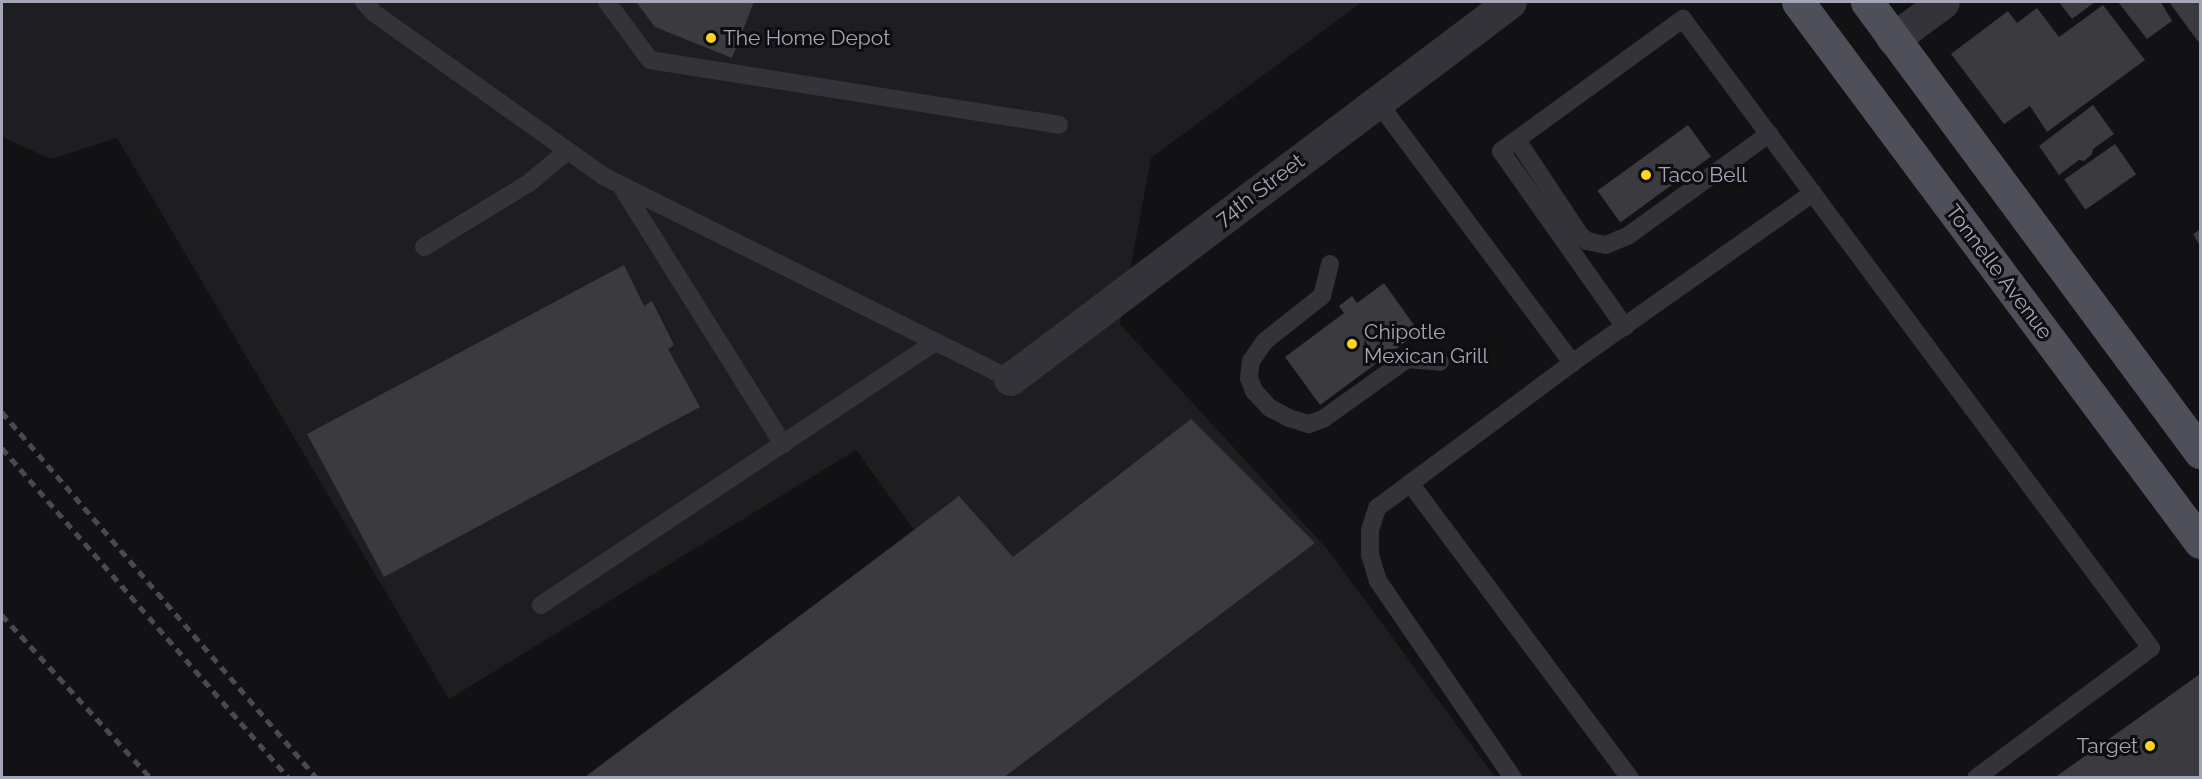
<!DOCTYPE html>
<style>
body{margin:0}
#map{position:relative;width:2202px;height:779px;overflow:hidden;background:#121214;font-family:Raleway,sans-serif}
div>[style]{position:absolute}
.built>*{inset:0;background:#1e1e21}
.building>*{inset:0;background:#3a3a3f;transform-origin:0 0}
.lane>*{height:18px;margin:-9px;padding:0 9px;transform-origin:9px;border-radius:9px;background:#333339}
.street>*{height:33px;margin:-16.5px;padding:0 16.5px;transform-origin:16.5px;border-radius:16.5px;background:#333339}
.primary>*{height:33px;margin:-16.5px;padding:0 16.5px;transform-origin:16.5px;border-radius:16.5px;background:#4f4f59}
.rail>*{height:4.5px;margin-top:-2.25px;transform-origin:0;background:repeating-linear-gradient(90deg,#484951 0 8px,transparent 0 14px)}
.dots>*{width:16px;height:16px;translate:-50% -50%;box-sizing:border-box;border:3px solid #0e0d0f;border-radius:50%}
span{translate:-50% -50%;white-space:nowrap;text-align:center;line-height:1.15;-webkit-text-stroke:6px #0e0d0f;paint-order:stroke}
.poi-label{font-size:21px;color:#a2a6b6}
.left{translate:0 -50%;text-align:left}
.right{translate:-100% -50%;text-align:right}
.street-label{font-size:21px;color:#a2a6b6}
.frame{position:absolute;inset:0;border:3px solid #a2a6b6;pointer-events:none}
</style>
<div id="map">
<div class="built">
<i style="clip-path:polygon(2px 2px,1362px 2px,1151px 158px,1120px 324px,1328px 550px,1495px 777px,584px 777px,915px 531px,856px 450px,449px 699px,117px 138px,51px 159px,2px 137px)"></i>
</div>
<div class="building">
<i style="clip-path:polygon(636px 2px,754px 2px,732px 58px,655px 27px)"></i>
<i style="clip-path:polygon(2059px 2px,2095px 2px,2072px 19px)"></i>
<i style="clip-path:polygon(2118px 2px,2161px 2px,2172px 21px,2147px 39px)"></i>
<i style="clip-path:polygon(2169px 2px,2200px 2px,2200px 44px)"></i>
<i style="clip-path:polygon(2103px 5px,2145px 60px,2047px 132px,2030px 106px,2004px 124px,1951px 54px,2008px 11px,2017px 23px,2037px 8px,2059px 37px)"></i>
<i style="clip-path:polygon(2093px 105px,2114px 134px,2093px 149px,2092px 154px,2084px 161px,2079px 160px,2059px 175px,2039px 146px)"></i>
<i style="left:1688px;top:125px;width:39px;height:112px;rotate:54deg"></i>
<i style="left:2115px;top:144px;width:37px;height:62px;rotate:55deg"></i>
<i style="clip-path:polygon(2200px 229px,2200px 246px,2193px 234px)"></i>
<i style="clip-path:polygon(624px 265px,644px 306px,652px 301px,674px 345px,668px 349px,700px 407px,384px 577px,307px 434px)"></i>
<i style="clip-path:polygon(1384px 283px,1419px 332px,1320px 405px,1285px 357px,1344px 313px,1339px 306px,1352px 296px,1357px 303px)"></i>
<i style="clip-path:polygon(1191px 419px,1315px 543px,1003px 778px,584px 778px,959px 496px,1013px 557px)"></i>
<i style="clip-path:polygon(2200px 674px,2200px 778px,2054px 778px,2144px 714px)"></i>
</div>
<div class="lane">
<i style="left:364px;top:2px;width:15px;rotate:48deg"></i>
<i style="left:374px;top:13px;width:281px;rotate:35.4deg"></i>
<i style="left:603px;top:176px;width:455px;rotate:26.5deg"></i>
<i style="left:607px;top:2px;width:72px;rotate:53.4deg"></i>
<i style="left:650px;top:60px;width:414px;rotate:9deg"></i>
<i style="left:1377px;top:101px;width:327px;rotate:53.3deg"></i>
<i style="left:1517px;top:140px;width:114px;rotate:56.4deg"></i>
<i style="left:1580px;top:235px;width:9px;rotate:41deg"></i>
<i style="left:1587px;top:241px;width:19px;rotate:12deg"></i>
<i style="left:1606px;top:245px;width:25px;rotate:-23deg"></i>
<i style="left:1629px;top:235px;width:173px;rotate:-35.8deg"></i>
<i style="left:621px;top:186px;width:305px;rotate:57.9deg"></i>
<i style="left:424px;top:247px;width:123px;rotate:-31.4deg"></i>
<i style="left:529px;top:183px;width:50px;rotate:-40.1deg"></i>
<i style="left:1330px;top:264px;width:33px;rotate:104deg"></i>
<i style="left:1322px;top:296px;width:73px;rotate:141.7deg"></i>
<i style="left:1265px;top:341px;width:24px;rotate:125deg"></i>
<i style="left:1251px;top:361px;width:17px;rotate:97deg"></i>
<i style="left:1249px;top:378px;width:14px;rotate:69deg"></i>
<i style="left:1254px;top:391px;width:23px;rotate:47deg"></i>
<i style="left:1270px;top:408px;width:21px;rotate:28deg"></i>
<i style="left:1289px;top:418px;width:21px;rotate:17deg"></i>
<i style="left:1309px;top:424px;width:15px;rotate:-20deg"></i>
<i style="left:1323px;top:419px;width:103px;rotate:-35.5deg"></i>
<i style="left:1407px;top:359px;width:33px;rotate:5deg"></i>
<i style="left:1625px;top:327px;width:215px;rotate:-125.2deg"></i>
<i style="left:1501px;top:151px;width:225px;rotate:-36deg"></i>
<i style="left:1683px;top:19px;width:784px;rotate:53.35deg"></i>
<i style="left:2151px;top:648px;width:218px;rotate:143.4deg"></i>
<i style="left:1410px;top:483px;width:368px;rotate:53.3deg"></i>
<i style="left:541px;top:605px;width:474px;rotate:-33.7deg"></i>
<i style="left:1513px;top:778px;width:239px;rotate:-124.4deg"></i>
<i style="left:1378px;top:581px;width:27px;rotate:-107deg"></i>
<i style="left:1370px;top:555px;width:25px;rotate:-90deg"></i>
<i style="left:1370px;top:530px;width:23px;rotate:-72deg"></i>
<i style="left:1377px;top:508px;width:243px;rotate:-36.6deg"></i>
<i style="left:1572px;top:363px;width:295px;rotate:-35.2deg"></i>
</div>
<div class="street">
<i style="left:1893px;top:39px;width:62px;rotate:-36.5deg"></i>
<i style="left:1010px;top:379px;width:626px;rotate:-37.02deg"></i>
</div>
<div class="primary">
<i style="left:1798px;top:2px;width:673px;rotate:53.33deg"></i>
<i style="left:1867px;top:2px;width:560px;rotate:53.5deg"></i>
</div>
<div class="rail">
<i style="left:2px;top:412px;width:483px;rotate:49.3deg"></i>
<i style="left:2px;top:448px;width:437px;rotate:49deg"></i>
<i style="left:2px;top:615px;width:221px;rotate:47.6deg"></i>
</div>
<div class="dots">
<i style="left:711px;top:38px;background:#ffd31f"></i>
<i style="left:1646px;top:175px;background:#ffd31f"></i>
<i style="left:1352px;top:344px;background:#ffd31f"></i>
<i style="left:2150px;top:746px;background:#ffd31f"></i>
</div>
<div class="poi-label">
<span class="left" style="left:723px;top:38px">The Home Depot</span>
<span class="left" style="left:1658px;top:175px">Taco Bell</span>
<span class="left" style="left:1364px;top:344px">Chipotle<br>Mexican Grill</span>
<span class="right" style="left:2138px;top:746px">Target</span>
</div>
<div class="street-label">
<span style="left:1260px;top:190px;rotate:-37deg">74th Street</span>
<span style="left:1999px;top:272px;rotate:53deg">Tonnelle Avenue</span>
</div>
<div class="frame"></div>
</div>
